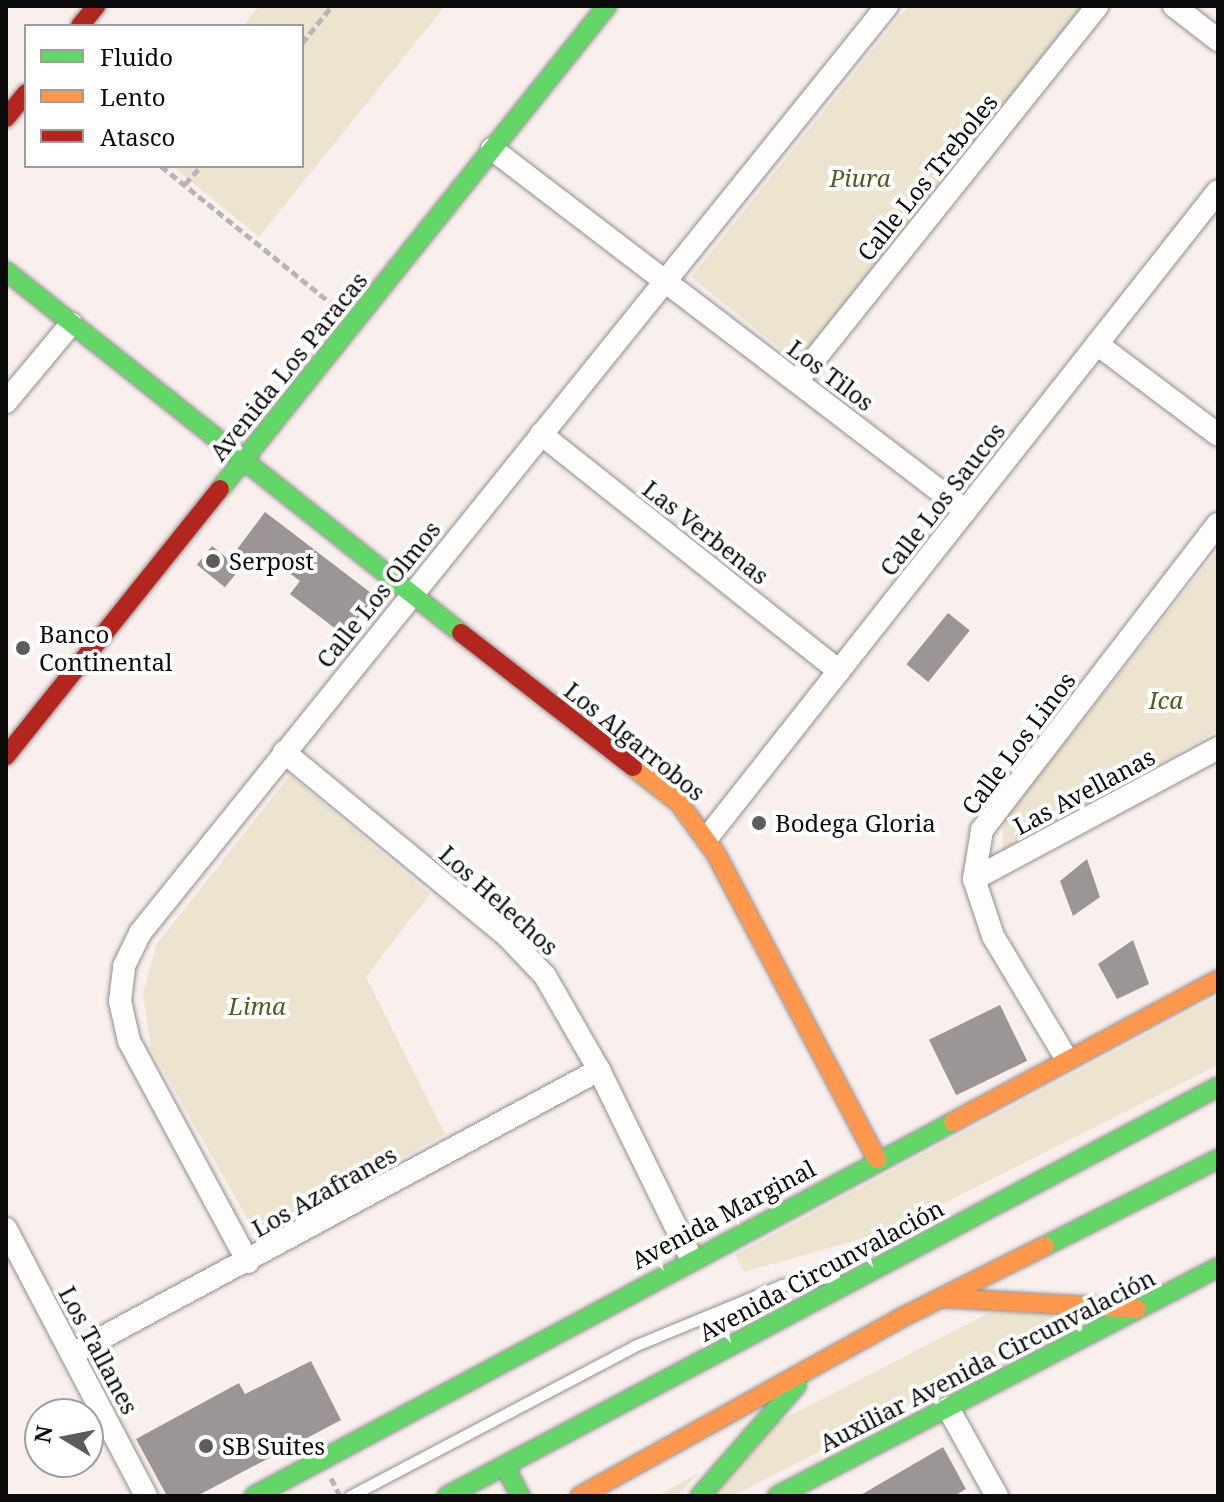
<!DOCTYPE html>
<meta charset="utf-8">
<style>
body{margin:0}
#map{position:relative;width:1224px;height:1502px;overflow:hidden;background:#f9f0ee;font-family:"Noto Serif",serif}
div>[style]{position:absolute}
.green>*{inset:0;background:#ede4d0}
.building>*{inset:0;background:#9c9595;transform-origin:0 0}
.path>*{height:5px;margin-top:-2.5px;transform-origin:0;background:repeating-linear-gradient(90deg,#b7b5b5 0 8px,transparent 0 12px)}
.roads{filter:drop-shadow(0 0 2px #928e8d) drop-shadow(0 0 2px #928e8d)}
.lane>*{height:11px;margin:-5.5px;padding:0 5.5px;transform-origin:5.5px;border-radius:5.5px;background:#fefdfc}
.street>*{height:22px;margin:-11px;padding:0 11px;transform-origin:11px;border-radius:11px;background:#fefdfc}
.fast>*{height:18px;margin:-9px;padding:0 9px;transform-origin:9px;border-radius:9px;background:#63d668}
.slow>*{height:18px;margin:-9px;padding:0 9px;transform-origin:9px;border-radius:9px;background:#ff974d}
.jam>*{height:18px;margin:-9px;padding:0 9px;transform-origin:9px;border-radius:9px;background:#b3261e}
.path-bridge>*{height:5px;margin-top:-2.5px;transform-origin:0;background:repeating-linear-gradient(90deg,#b7b5b5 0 8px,transparent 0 12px)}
.dots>*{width:22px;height:22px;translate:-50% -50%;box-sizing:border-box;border:4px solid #fff;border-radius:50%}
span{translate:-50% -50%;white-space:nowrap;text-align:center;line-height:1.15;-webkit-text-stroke:8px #fff;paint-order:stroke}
.street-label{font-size:24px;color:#0b0b0b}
.park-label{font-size:24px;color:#535a23;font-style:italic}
.poi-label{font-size:24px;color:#0b0b0b}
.left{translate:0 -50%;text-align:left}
.frame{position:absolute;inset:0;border:8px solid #0b0b0b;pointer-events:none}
.legend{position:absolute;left:24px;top:24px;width:280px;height:144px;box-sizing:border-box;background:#fff;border:2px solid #9d9d9d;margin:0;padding:10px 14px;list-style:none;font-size:24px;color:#0b0b0b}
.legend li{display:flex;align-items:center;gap:16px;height:40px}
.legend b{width:40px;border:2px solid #9d9d9d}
.north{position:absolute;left:24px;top:1398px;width:80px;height:80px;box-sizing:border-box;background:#fff;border:2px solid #9d9d9d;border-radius:50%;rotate:280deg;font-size:22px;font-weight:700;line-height:32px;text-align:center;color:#0b0b0b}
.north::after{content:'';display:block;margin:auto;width:28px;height:36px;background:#5e5b5a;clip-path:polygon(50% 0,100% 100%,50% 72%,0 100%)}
</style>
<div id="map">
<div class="green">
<i style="clip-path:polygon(259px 6px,445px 6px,259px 237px,172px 166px,302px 166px,302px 26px,243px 26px)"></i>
<i style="clip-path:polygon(908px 6px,1089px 6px,800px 365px,691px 277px)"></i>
<i style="clip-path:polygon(1218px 550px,1218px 730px,1002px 853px,1004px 819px)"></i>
<i style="clip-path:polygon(290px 775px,430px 894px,366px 977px,445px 1134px,258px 1238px,151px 1049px,143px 994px,156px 945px)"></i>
<i style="clip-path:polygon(1218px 996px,1218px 1065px,889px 1231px,744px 1272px,735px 1255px)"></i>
<i style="clip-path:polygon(1094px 1310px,733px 1496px,705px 1496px,754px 1434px,989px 1313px)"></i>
<i style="clip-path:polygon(700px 1472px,677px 1496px,657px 1496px)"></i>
</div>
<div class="building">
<i style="clip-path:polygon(265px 512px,375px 596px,345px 636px,290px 594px,300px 581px,264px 554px,254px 567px,235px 552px)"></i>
<i style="left:212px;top:546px;width:36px;height:24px;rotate:39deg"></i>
<i style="left:948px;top:613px;width:28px;height:66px;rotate:39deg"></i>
<i style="clip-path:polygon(1087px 859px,1100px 897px,1073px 916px,1060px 881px)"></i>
<i style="clip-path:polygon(1133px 940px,1149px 984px,1117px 999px,1098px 964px)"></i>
<i style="left:1000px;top:1005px;width:62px;height:79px;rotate:64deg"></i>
<i style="clip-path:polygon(311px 1361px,341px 1420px,197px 1496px,167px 1496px,136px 1439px,239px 1383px,245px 1394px)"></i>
<i style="clip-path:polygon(943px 1447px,966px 1489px,954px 1496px,859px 1496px)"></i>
</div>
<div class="path">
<i style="left:302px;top:43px;width:48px;rotate:-51deg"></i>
<i style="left:161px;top:166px;width:220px;rotate:38.9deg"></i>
<i style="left:185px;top:184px;width:24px;rotate:-48deg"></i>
</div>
<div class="roads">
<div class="lane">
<i style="left:350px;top:1496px;width:321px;rotate:-27.8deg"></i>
<i style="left:634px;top:1346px;width:160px;rotate:-22.4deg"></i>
<i style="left:782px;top:1285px;width:53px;rotate:-9.8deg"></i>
</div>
<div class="street">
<i style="left:1174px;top:6px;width:56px;rotate:37.7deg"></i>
<i style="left:492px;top:149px;width:596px;rotate:37.37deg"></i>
<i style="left:1097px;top:344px;width:151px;rotate:36.9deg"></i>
<i style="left:797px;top:381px;width:480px;rotate:-51.3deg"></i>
<i style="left:6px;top:402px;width:102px;rotate:-50.2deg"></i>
<i style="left:541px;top:434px;width:381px;rotate:38.5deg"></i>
<i style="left:284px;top:752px;width:288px;rotate:39.5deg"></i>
<i style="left:506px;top:935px;width:57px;rotate:46.4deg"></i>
<i style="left:545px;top:976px;width:108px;rotate:60.1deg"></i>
<i style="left:599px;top:1070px;width:209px;rotate:63.9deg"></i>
<i style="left:707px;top:838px;width:824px;rotate:-51.7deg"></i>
<i style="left:974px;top:879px;width:277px;rotate:-28.2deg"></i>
<i style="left:1066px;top:1058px;width:142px;rotate:-120.9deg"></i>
<i style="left:993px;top:936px;width:60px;rotate:-108.4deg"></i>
<i style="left:974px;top:879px;width:50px;rotate:-80.7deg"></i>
<i style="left:982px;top:830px;width:386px;rotate:-52.4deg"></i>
<i style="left:6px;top:1229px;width:301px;rotate:62.3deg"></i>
<i style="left:248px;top:1262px;width:251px;rotate:-118.3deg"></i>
<i style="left:129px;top:1041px;width:41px;rotate:-102.7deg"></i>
<i style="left:120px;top:1001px;width:35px;rotate:-83deg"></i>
<i style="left:124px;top:966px;width:37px;rotate:-64deg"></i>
<i style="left:140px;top:933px;width:1191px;rotate:-51.14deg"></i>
<i style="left:72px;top:1354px;width:599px;rotate:-28.32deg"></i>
<i style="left:948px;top:1408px;width:101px;rotate:60.9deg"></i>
</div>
<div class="fast">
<i style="left:6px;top:271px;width:581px;rotate:38.51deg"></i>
<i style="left:220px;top:489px;width:619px;rotate:-51.3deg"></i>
<i style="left:1045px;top:1246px;width:194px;rotate:-26.7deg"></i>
<i style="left:505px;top:1466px;width:34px;rotate:63deg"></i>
<i style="left:254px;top:1496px;width:793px;rotate:-28.15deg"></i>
<i style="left:447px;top:1496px;width:873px;rotate:-27.95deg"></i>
<i style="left:700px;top:1496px;width:147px;rotate:-48.9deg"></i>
<i style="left:777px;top:1496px;width:497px;rotate:-27.4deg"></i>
</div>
<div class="slow">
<i style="left:633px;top:767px;width:58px;rotate:38deg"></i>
<i style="left:679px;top:803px;width:63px;rotate:54deg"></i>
<i style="left:716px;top:854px;width:345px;rotate:62.2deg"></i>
<i style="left:953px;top:1122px;width:301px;rotate:-28.2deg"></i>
<i style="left:943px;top:1298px;width:194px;rotate:3.2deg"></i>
<i style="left:580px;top:1496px;width:363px;rotate:-29deg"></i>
<i style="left:897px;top:1320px;width:165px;rotate:-26.6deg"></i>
</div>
<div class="jam">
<i style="left:80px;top:26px;width:26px;rotate:-51deg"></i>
<i style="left:6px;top:118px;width:32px;rotate:-51deg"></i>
<i style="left:461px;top:633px;width:218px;rotate:37.9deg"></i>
<i style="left:6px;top:756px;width:342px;rotate:-51.3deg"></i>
</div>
</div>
<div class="path-bridge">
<i style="left:331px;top:1478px;width:20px;rotate:63deg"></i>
</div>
<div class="dots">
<i style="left:213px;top:561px;background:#5e5b5a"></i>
<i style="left:23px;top:648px;background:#5e5b5a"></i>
<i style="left:759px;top:823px;background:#5e5b5a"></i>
<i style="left:206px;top:1446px;background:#5e5b5a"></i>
</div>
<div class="street-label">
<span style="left:927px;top:177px;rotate:-51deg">Calle Los Treboles</span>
<span style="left:288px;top:366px;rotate:-51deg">Avenida Los Paracas</span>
<span style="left:831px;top:375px;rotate:37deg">Los Tilos</span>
<span style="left:942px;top:499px;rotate:-52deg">Calle Los Saucos</span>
<span style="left:706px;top:532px;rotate:38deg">Las Verbenas</span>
<span style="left:378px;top:594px;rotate:-51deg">Calle Los Olmos</span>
<span style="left:635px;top:741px;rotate:39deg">Los Algarrobos</span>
<span style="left:1018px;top:743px;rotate:-53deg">Calle Los Linos</span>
<span style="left:1084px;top:791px;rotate:-28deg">Las Avellanas</span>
<span style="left:499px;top:900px;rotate:42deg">Los Helechos</span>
<span style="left:324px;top:1191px;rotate:-29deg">Los Azafranes</span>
<span style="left:723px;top:1214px;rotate:-28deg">Avenida Marginal</span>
<span style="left:821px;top:1270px;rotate:-28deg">Avenida Circunvalación</span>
<span style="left:99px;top:1350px;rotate:62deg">Los Tallanes</span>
<span style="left:987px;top:1360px;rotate:-27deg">Auxiliar Avenida Circunvalación</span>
</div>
<div class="park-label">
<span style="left:860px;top:178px">Piura</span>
<span style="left:1166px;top:700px">Ica</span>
<span style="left:257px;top:1006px">Lima</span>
</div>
<div class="poi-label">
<span class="left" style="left:229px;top:561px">Serpost</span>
<span class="left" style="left:39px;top:648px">Banco<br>Continental</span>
<span class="left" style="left:775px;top:823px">Bodega Gloria</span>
<span class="left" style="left:222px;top:1446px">SB Suites</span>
</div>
<div class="frame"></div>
<ul class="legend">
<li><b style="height:10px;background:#63d668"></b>Fluido</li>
<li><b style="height:10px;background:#ff974d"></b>Lento</li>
<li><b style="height:10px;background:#b3261e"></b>Atasco</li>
</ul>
<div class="north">N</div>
</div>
